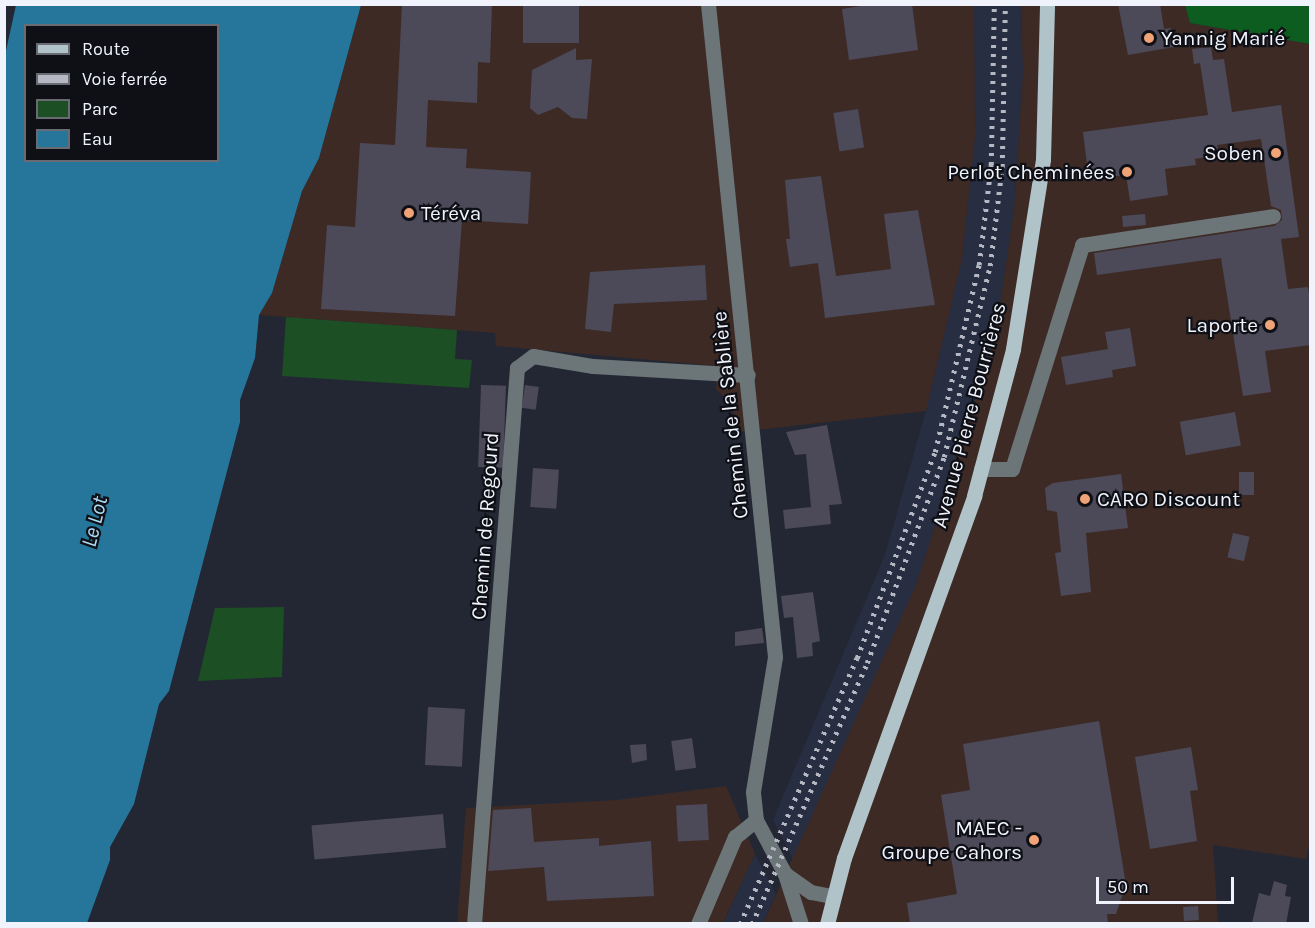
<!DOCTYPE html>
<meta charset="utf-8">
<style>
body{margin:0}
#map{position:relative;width:1315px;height:928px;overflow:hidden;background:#232734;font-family:Karla,sans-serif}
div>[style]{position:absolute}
.built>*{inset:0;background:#282e42}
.industrial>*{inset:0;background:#3d2a25}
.green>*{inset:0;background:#1d4f24}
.forest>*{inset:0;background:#0e5d20}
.water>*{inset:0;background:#26769c}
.building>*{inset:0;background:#4c4958;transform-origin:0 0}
.minor>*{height:15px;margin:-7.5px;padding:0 7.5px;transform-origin:7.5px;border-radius:7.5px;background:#6c7578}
.major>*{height:15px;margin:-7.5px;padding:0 7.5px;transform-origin:7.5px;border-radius:7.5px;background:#b0c3c9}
.rail>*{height:4.5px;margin-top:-2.25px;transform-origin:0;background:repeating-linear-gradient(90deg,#b5b8c2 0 3px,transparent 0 9px)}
.dots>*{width:16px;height:16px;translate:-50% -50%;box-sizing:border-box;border:3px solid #0e1016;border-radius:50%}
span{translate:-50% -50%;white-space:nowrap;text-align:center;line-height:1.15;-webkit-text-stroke:4.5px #0e1016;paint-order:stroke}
.poi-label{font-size:21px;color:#f0f3fc}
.left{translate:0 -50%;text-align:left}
.right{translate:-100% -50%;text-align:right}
.street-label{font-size:21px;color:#f0f3fc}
.water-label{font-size:22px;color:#afddf7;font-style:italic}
.frame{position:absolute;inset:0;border:6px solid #f0f3fc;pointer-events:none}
.legend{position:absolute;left:24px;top:24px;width:195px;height:138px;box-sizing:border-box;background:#0e1016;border:2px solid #686b72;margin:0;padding:8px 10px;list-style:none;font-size:18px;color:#f0f3fc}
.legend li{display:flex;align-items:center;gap:12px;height:30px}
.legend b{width:30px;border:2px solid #686b72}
.scale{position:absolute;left:1096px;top:877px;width:138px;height:27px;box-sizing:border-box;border:3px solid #f0f3fc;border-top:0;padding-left:8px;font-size:18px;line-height:21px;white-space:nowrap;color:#f0f3fc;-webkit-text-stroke:4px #0e1016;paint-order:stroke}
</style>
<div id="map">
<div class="built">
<i style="clip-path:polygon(974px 5px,1021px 5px,1023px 73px,1014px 210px,995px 338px,916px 585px,793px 859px,773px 820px,885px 555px,926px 411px,962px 259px,975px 137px)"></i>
<i style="clip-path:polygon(755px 854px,776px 894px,763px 923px,723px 924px)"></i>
</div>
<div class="industrial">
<i style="clip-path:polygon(361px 5px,974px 5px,975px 137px,962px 259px,926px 411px,737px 432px,731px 404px,716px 389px,717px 366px,496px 346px,495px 333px,259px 315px,272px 293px,302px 191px,319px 158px)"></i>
<i style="clip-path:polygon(1021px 5px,1185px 5px,1190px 23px,1310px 44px,1310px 840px,1306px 859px,1213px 845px,1218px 923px,763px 924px,916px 585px,995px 338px,1014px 210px,1023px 73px)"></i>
<i style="clip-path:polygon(726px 786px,755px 854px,723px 923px,457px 924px,466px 808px,617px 800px)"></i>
</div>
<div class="green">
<i style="clip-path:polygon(286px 317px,457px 330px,455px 359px,472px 360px,469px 388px,282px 376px)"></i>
<i style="clip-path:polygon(284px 607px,282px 677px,198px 681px,215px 608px)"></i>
</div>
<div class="forest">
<i style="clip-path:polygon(1185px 5px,1310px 5px,1310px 44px,1190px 23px)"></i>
</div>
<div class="water">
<i style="clip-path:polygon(evenodd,16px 5px,361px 5px,319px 158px,302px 191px,272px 293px,259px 315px,255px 358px,240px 400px,240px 422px,169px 691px,159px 704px,134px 804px,110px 847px,110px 860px,87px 923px,5px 923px,4px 60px,16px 5px,26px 26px,218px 26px,218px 160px,26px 160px,26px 26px)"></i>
</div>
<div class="building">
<i style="clip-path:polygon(402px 4px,492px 4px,490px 63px,478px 62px,477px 103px,428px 100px,426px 147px,467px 149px,466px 168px,531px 172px,528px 224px,462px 220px,455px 316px,321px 309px,327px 225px,355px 227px,360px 143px,395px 145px)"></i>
<i style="left:523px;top:4px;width:56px;height:39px"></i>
<i style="clip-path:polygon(873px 4px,912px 4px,918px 50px,849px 60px,842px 9px)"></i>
<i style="clip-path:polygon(1118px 4px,1160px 4px,1164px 29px,1171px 28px,1174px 47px,1128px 55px)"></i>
<i style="clip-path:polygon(1211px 47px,1213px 60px,1224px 59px,1232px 112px,1281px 105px,1299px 237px,1281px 239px,1288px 289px,1308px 287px,1311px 306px,1311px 345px,1265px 351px,1271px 392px,1243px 396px,1221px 258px,1097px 275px,1094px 253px,1274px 226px,1282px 220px,1281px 210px,1271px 206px,1261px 139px,1217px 145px,1219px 155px,1195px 159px,1196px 165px,1165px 169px,1168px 195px,1130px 201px,1126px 175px,1089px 180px,1083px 132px,1208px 115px,1200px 63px,1194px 64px,1192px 49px)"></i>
<i style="clip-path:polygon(576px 48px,576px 60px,592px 59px,587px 119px,572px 118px,558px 107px,538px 115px,530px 108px,532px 70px)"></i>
<i style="left:858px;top:109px;width:39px;height:25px;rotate:81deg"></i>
<i style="clip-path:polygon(821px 176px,836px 276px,891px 269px,884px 214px,918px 210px,935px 305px,825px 318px,818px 263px,790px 267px,786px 239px,790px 239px,785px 180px)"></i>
<i style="left:1145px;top:214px;width:11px;height:23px;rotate:85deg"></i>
<i style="clip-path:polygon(705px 265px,707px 300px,614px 304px,611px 332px,585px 329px,590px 272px)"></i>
<i style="clip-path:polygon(1130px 328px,1136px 366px,1112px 370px,1113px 377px,1066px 385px,1061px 357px,1108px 349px,1105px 332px)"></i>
<i style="left:481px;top:385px;width:25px;height:82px;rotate:2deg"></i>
<i style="left:525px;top:385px;width:14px;height:23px;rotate:8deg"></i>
<i style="left:1235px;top:412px;width:34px;height:56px;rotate:80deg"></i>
<i style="clip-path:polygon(827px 425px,842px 504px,829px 505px,831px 524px,785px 529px,783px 510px,811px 507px,806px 454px,795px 455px,786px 432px)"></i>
<i style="left:533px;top:468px;width:26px;height:39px;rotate:4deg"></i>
<i style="left:1239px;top:472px;width:15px;height:23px"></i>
<i style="clip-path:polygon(1121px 474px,1128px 528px,1086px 533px,1091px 592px,1061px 596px,1055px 553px,1061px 552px,1057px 512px,1047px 510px,1045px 488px,1053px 483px)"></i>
<i style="left:1233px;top:533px;width:17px;height:25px;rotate:13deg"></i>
<i style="clip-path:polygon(813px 592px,820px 641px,812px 643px,813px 656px,797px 658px,793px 617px,784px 618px,781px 596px)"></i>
<i style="clip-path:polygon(762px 628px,764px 643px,735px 646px,735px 632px)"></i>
<i style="left:428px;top:707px;width:37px;height:58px;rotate:3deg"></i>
<i style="clip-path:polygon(1099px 721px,1126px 885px,1116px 914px,1107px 914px,1108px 924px,910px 924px,907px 903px,957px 894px,941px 795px,970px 790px,963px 744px)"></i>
<i style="left:692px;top:738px;width:30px;height:21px;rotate:82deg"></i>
<i style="clip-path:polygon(646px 744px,647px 760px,632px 763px,630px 745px)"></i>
<i style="clip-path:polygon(1191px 747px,1198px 790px,1190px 791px,1197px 841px,1150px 849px,1135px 757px)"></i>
<i style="left:707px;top:804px;width:36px;height:31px;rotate:87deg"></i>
<i style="clip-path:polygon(531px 808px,534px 842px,599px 838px,599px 846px,651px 841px,654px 896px,547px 901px,544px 867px,488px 871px,493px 810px)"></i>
<i style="left:443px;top:814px;width:34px;height:132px;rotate:85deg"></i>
<i style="clip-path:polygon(1274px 881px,1287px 885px,1285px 896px,1291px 897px,1286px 924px,1252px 923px,1259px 893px,1270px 896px)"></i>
<i style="left:1198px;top:906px;width:14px;height:15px;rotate:86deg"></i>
</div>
<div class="minor">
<i style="left:708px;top:4px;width:656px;rotate:84.14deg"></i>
<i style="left:775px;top:657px;width:137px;rotate:99.3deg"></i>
<i style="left:753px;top:792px;width:28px;rotate:84deg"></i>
<i style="left:756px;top:820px;width:61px;rotate:61.8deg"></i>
<i style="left:785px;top:874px;width:52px;rotate:72.3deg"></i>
<i style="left:981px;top:469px;width:31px"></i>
<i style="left:1012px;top:469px;width:235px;rotate:-72.6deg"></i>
<i style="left:1082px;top:245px;width:193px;rotate:-8.6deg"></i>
<i style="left:785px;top:874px;width:32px;rotate:35deg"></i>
<i style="left:811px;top:892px;width:20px;rotate:11deg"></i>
<i style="left:474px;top:924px;width:558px;rotate:-85.58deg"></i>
<i style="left:517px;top:368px;width:20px;rotate:-37deg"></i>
<i style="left:533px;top:356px;width:61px;rotate:9.5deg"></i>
<i style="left:593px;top:366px;width:155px;rotate:3.3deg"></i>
<i style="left:698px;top:924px;width:95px;rotate:-67deg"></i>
<i style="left:735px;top:837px;width:27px;rotate:-39deg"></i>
</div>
<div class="major">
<i style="left:827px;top:924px;width:68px;rotate:-75.6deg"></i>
<i style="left:844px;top:858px;width:385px;rotate:-70.2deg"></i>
<i style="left:974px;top:496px;width:152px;rotate:-75.1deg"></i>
<i style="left:1013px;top:349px;width:192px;rotate:-81deg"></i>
<i style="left:1043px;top:159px;width:155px;rotate:-88.5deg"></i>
</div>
<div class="rail">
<i style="left:740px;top:924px;width:291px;rotate:-66.3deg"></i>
<i style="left:857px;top:658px;width:220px;rotate:-69.3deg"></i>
<i style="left:935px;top:452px;width:192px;rotate:-76.8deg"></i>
<i style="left:979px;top:265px;width:101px;rotate:-83.2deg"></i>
<i style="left:991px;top:165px;width:161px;rotate:-88.9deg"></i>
<i style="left:752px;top:924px;width:285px;rotate:-66.2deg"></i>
<i style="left:867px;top:663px;width:220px;rotate:-69.5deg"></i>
<i style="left:944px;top:457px;width:196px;rotate:-76.5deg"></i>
<i style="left:990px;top:266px;width:100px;rotate:-83.1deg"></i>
<i style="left:1002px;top:167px;width:163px;rotate:-88.9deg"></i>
</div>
<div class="dots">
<i style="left:1149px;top:38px;background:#efa377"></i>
<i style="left:1276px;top:153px;background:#efa377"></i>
<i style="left:1127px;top:172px;background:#efa377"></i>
<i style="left:409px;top:213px;background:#efa377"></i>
<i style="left:1270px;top:325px;background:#efa377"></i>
<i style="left:1085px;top:499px;background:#efa377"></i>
<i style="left:1034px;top:840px;background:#efa377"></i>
</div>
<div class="poi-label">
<span class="left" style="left:1161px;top:38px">Yannig Marié</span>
<span class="right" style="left:1264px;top:153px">Soben</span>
<span class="right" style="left:1115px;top:172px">Perlot Cheminées</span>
<span class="left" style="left:421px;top:213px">Téréva</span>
<span class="right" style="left:1258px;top:325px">Laporte</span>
<span class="left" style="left:1097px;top:499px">CARO Discount</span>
<span class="right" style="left:1022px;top:840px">MAEC -<br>Groupe Cahors</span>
</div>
<div class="street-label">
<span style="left:730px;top:415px;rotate:-96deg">Chemin de la Sablière</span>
<span style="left:969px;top:415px;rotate:-75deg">Avenue Pierre Bourrières</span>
<span style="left:485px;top:526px;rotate:-86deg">Chemin de Regourd</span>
</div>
<div class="water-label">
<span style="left:95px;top:522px;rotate:-76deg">Le Lot</span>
</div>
<div class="frame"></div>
<ul class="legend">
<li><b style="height:8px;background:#b0c3c9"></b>Route</li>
<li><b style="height:8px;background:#b5b8c2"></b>Voie ferrée</li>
<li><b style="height:16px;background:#1d4f24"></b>Parc</li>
<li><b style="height:16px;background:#26769c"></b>Eau</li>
</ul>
<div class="scale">50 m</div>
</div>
